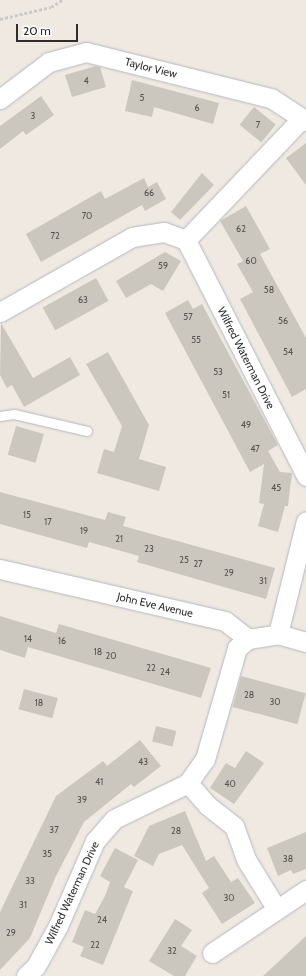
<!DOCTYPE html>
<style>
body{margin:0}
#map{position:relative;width:306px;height:976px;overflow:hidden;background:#efe9e1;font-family:Cabin,sans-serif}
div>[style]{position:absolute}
.building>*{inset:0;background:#cbc7bf;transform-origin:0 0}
.path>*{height:2.5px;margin-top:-1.25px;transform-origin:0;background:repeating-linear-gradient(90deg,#c9c9c9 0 3px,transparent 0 5px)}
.roads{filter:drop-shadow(0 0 1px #b4b7c1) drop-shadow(0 0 1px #b4b7c1)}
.lane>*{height:9px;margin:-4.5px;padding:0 4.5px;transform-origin:4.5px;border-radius:4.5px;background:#fff}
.street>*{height:19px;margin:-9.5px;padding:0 9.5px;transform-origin:9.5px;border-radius:9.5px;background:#fff}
span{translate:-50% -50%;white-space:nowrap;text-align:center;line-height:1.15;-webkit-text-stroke:3.5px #fff;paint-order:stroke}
.number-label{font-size:9px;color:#555452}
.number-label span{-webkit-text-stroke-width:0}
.street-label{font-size:11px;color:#2e2e2e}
.scale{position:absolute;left:16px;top:24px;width:62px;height:18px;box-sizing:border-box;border:2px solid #2e2e2e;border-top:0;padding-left:5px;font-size:12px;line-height:14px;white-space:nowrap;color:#2e2e2e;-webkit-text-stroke:3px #fff;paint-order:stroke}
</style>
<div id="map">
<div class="building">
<i style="clip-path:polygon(96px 66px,100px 67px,106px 87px,72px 97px,65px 75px)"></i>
<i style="clip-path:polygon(132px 80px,219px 103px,213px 124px,154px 107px,152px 117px,125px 111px)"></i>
<i style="clip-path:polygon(41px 96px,54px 115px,26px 135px,23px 131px,0 149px,0 126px)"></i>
<i style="left:254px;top:107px;width:28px;height:23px;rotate:39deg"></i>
<i style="clip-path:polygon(306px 143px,306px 185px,286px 158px)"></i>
<i style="clip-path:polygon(202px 173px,214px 185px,180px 220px,171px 212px)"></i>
<i style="clip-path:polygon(144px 178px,148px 187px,157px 182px,166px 199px,145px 211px,142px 205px,41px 262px,26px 234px,101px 191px,105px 199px)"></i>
<i style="clip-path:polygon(246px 206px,270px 249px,260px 254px,306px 338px,306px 389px,292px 397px,240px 299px,253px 292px,237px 264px,243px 261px,220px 221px)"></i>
<i style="clip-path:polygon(165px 252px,181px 261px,163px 291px,151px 284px,126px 298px,116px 281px)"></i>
<i style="left:96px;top:278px;width:26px;height:61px;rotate:61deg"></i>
<i style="clip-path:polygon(188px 300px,193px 309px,202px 304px,278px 445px,268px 451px,280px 472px,292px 473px,288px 506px,285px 506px,278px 532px,258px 526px,264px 504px,259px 503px,264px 464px,250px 472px,165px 313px)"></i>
<i style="clip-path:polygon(1px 323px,33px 378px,70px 357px,80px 375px,24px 407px,12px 385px,7px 388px,0 375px)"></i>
<i style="clip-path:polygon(108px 352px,149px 425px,139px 459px,166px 467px,159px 491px,97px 473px,104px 449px,114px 452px,122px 426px,86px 364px)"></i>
<i style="left:16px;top:426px;width:29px;height:30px;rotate:16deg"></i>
<i style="clip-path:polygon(0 492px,105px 520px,108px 512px,126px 517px,123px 526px,275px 568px,266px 599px,137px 562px,139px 556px,89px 542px,87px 548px,0 524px)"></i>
<i style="clip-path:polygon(0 616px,56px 633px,59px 624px,211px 668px,201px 698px,28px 647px,25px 658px,0 650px)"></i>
<i style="left:241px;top:676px;width:67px;height:32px;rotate:15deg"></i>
<i style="left:24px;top:689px;width:35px;height:21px;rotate:15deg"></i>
<i style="left:156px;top:726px;width:21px;height:16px;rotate:14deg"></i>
<i style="clip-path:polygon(140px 740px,161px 766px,134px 787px,131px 784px,84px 822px,55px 878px,30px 938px,0 970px,0 912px,56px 796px,103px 761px,107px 766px)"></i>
<i style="clip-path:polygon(246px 751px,264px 763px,234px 804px,210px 788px,226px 763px,235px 768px)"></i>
<i style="clip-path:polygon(185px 811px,206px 861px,214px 856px,231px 882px,238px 878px,255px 903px,222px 924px,202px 893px,209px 888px,182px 845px,159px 854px,153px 866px,134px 856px,149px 826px)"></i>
<i style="clip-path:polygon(306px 832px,306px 869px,293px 874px,291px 870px,278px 876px,267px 848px)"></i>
<i style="clip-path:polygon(115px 848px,138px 860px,124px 887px,133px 891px,103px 965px,80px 956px,84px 947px,72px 942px,85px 910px,95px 914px,105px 896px,110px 882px,100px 876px)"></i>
<i style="clip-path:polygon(175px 919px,192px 930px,181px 946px,197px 956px,185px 976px,174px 976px,149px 961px)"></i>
<i style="clip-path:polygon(306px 936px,306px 976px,263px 976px)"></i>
</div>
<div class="path">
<i style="left:0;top:19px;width:52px;rotate:-13.2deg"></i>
<i style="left:51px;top:7px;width:13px;rotate:-32deg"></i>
</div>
<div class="roads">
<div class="lane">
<i style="left:0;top:416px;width:14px;rotate:-8deg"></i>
<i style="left:14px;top:414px;width:75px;rotate:13.1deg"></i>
</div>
<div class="street">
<i style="left:0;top:99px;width:61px;rotate:-37.1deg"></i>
<i style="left:49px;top:62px;width:38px;rotate:-15deg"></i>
<i style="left:86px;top:52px;width:191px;rotate:14deg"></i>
<i style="left:271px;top:98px;width:42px;rotate:33.3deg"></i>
<i style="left:186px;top:240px;width:168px;rotate:-46.4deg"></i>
<i style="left:0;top:312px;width:152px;rotate:-29.6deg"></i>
<i style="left:132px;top:237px;width:32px;rotate:-9deg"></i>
<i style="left:164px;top:232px;width:23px;rotate:20deg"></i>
<i style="left:186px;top:240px;width:265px;rotate:63deg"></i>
<i style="left:0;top:569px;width:231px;rotate:13deg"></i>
<i style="left:225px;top:621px;width:29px;rotate:38deg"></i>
<i style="left:248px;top:639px;width:30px;rotate:-9deg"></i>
<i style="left:278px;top:634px;width:29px;rotate:16deg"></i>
<i style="left:278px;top:634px;width:116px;rotate:-76.1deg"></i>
<i style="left:188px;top:783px;width:29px;rotate:49deg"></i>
<i style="left:207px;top:805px;width:34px;rotate:38deg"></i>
<i style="left:234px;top:826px;width:37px;rotate:70deg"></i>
<i style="left:247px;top:861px;width:55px;rotate:58.3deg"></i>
<i style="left:212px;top:953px;width:113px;rotate:-33.8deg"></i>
<i style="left:26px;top:976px;width:14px;rotate:-45deg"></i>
<i style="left:36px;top:966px;width:46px;rotate:-61.2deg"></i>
<i style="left:58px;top:926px;width:93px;rotate:-66.5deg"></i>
<i style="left:95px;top:841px;width:29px;rotate:-49deg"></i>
<i style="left:114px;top:819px;width:82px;rotate:-25.9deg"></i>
<i style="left:188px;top:783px;width:29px;rotate:-55deg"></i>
<i style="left:205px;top:759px;width:116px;rotate:-73.9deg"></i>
<i style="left:237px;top:648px;width:14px;rotate:-39deg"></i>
</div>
</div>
<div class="number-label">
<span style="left:86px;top:81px">4</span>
<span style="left:142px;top:98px">5</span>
<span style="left:197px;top:108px">6</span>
<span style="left:33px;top:116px">3</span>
<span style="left:258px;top:125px">7</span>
<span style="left:149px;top:193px">66</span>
<span style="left:87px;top:216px">70</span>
<span style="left:241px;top:229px">62</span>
<span style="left:55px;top:236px">72</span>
<span style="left:251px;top:261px">60</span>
<span style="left:163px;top:266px">59</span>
<span style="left:269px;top:290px">58</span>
<span style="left:83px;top:300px">63</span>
<span style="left:188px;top:317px">57</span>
<span style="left:283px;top:321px">56</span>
<span style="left:196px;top:340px">55</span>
<span style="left:288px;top:352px">54</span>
<span style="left:218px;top:372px">53</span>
<span style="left:226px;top:395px">51</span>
<span style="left:246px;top:425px">49</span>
<span style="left:255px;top:449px">47</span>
<span style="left:276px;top:488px">45</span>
<span style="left:27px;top:515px">15</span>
<span style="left:48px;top:522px">17</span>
<span style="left:84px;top:531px">19</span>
<span style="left:119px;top:539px">21</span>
<span style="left:149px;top:549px">23</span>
<span style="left:184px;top:560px">25</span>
<span style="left:198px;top:564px">27</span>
<span style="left:229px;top:573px">29</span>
<span style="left:263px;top:581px">31</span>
<span style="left:28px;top:639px">14</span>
<span style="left:62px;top:641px">16</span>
<span style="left:98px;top:652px">18</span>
<span style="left:111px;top:656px">20</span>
<span style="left:151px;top:668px">22</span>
<span style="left:165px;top:672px">24</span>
<span style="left:249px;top:695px">28</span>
<span style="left:275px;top:702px">30</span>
<span style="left:39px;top:703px">18</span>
<span style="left:143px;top:762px">43</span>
<span style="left:99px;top:782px">41</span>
<span style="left:230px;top:784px">40</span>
<span style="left:82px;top:800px">39</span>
<span style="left:54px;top:830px">37</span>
<span style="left:176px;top:831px">28</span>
<span style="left:47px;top:854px">35</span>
<span style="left:288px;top:859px">38</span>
<span style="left:30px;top:881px">33</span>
<span style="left:229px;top:898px">30</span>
<span style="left:23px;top:905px">31</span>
<span style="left:102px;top:920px">24</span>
<span style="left:11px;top:933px">29</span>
<span style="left:95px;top:945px">22</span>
<span style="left:172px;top:951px">32</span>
</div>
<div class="street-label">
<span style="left:151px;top:68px;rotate:14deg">Taylor View</span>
<span style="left:246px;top:358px;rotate:63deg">Wilfred Waterman Drive</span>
<span style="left:155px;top:605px;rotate:13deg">John Eve Avenue</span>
<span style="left:72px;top:893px;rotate:-65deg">Wilfred Waterman Drive</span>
</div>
<div class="scale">20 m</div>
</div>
